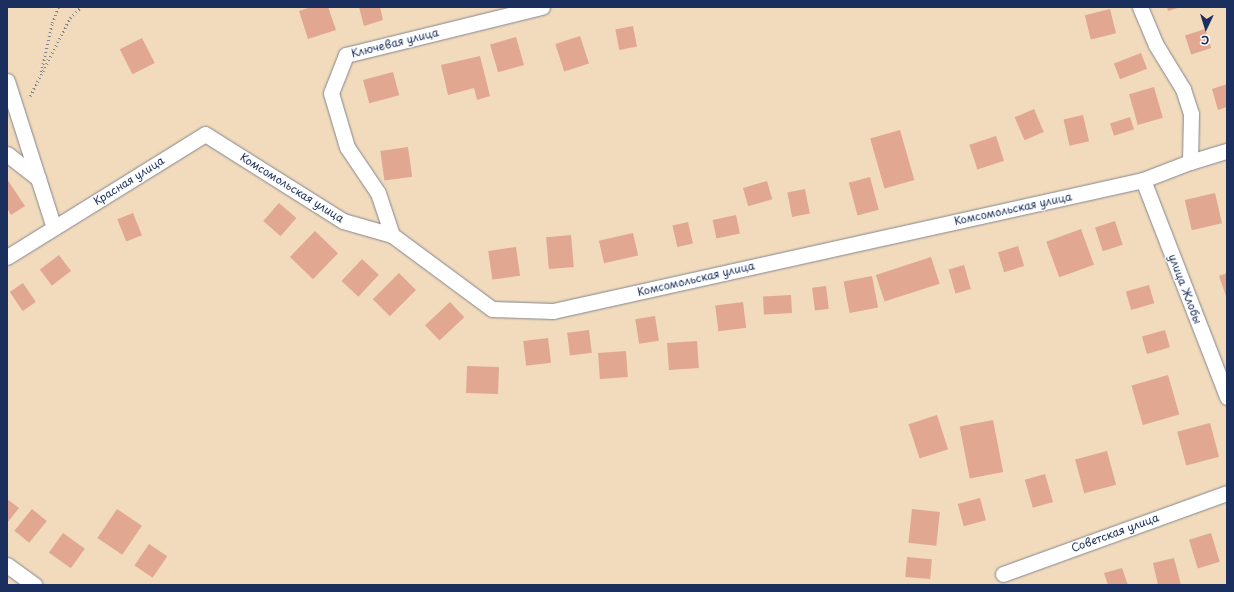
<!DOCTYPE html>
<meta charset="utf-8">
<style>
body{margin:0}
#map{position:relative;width:1234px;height:592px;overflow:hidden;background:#f1dbbc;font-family:"Playpen Sans",sans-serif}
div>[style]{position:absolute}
.building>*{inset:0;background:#e1a791;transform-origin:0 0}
.path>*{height:2.5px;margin-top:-1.25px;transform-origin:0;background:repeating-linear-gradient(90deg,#86858d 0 1px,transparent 0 4px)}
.roads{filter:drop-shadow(0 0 1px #86858d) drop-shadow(0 0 1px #86858d)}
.minor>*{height:15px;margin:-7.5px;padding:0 7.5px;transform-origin:7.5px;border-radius:7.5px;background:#fff}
span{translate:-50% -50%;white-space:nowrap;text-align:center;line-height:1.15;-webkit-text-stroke:3px #fff;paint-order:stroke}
.street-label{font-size:11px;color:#1b2f5e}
.frame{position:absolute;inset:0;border:8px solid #1b2f5e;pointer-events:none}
.north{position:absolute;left:1186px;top:8px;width:40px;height:40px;-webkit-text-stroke:3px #fff;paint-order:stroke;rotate:184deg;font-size:11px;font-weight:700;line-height:16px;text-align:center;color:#1b2f5e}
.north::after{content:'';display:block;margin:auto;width:14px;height:18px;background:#1b2f5e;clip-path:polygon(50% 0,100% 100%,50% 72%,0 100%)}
</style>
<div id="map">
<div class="building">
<i style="clip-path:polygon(311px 7px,328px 7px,336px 30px,308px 39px,299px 11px)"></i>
<i style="clip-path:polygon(359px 7px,380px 7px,383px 20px,364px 26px)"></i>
<i style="clip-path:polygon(1167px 7px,1181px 7px,1168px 11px)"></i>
<i style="left:1110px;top:9px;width:25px;height:26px;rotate:76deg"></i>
<i style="left:633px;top:26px;width:21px;height:18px;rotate:79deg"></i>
<i style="left:1205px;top:29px;width:20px;height:21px;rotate:72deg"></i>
<i style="left:580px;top:36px;width:29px;height:26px;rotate:72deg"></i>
<i style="left:516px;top:37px;width:29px;height:27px;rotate:74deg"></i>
<i style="left:142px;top:38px;width:28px;height:25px;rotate:63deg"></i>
<i style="left:1141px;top:53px;width:17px;height:29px;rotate:69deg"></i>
<i style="clip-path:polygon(480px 56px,490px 96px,477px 100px,474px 88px,448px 95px,441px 65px)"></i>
<i style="left:393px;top:72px;width:24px;height:31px;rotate:75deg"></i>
<i style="clip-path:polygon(1227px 84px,1227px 107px,1218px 110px,1212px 89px)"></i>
<i style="left:1154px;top:87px;width:32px;height:26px;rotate:74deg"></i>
<i style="left:1034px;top:109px;width:25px;height:21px;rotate:67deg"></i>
<i style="left:1083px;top:115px;width:27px;height:20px;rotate:77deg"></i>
<i style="left:1130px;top:117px;width:13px;height:21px;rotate:72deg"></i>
<i style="left:900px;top:130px;width:52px;height:31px;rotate:74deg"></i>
<i style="left:996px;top:136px;width:26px;height:28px;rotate:72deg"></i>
<i style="left:408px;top:147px;width:30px;height:28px;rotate:82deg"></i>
<i style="left:870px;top:177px;width:34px;height:22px;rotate:75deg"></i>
<i style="clip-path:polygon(7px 179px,25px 206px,11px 215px,7px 208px)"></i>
<i style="left:767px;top:181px;width:19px;height:25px;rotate:74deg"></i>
<i style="left:805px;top:189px;width:25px;height:18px;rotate:79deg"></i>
<i style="left:1215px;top:193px;width:31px;height:31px;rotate:77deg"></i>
<i style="left:279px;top:203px;width:23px;height:24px;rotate:41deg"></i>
<i style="left:133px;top:213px;width:24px;height:17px;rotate:68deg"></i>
<i style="left:736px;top:215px;width:19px;height:24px;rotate:78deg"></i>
<i style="left:1115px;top:221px;width:25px;height:21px;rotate:72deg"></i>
<i style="left:688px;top:222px;width:22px;height:16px;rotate:77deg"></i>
<i style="left:1081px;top:229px;width:38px;height:37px;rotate:70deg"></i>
<i style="left:315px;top:231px;width:32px;height:36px;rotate:44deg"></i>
<i style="left:633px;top:233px;width:23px;height:35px;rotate:77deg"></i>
<i style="left:571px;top:235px;width:32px;height:25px;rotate:85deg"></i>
<i style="left:1018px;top:246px;width:21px;height:21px;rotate:73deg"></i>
<i style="left:516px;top:247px;width:29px;height:28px;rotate:82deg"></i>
<i style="left:59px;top:255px;width:20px;height:24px;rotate:53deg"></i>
<i style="left:931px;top:257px;width:28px;height:58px;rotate:72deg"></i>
<i style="left:362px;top:259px;width:23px;height:30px;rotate:43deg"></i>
<i style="left:964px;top:265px;width:25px;height:16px;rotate:74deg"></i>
<i style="left:399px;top:273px;width:24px;height:37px;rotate:45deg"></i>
<i style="clip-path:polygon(1227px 273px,1227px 299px,1219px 276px)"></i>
<i style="left:872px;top:276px;width:32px;height:29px;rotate:79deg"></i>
<i style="left:23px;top:283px;width:23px;height:16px;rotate:56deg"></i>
<i style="left:1149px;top:285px;width:19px;height:24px;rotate:74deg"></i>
<i style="left:826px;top:286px;width:23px;height:14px;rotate:83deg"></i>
<i style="left:791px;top:295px;width:18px;height:28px;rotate:87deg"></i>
<i style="left:450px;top:302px;width:21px;height:34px;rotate:47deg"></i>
<i style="left:743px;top:302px;width:26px;height:28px;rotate:83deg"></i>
<i style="left:655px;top:316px;width:25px;height:20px;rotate:81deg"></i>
<i style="left:589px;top:330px;width:23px;height:22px;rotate:83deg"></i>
<i style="left:1165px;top:330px;width:18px;height:24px;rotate:74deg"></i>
<i style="left:548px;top:338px;width:25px;height:25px;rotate:83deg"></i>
<i style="left:697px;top:341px;width:27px;height:30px;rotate:86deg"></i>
<i style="left:626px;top:351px;width:26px;height:28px;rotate:86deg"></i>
<i style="left:467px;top:366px;width:32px;height:27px;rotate:2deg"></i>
<i style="left:1168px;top:375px;width:41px;height:38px;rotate:74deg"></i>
<i style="left:937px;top:415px;width:36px;height:30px;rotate:72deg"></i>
<i style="left:993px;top:420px;width:53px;height:34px;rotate:79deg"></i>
<i style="left:1210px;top:423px;width:35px;height:34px;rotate:75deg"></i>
<i style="left:1107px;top:451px;width:35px;height:33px;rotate:75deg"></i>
<i style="left:1045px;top:474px;width:29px;height:21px;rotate:74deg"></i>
<i style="left:980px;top:498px;width:23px;height:23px;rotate:75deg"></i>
<i style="clip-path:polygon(7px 499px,19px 508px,7px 523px)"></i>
<i style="left:32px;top:509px;width:19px;height:28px;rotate:39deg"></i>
<i style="left:117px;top:509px;width:30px;height:35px;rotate:34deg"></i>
<i style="left:912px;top:509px;width:28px;height:34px;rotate:6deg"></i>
<i style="left:63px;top:533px;width:27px;height:24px;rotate:36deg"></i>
<i style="left:1211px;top:533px;width:30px;height:23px;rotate:73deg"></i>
<i style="left:149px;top:544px;width:22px;height:26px;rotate:34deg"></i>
<i style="left:907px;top:557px;width:25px;height:20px;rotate:5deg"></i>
<i style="clip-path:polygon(1174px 558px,1181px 585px,1158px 585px,1153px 563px)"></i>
<i style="clip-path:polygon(1122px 568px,1128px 585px,1108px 585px,1104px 573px)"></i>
</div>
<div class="path">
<i style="left:41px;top:72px;width:50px;rotate:-77.3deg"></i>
<i style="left:52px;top:23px;width:17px;rotate:-69deg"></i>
<i style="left:30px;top:96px;width:88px;rotate:-62.9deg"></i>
<i style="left:70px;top:18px;width:16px;rotate:-45deg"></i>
</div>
<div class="roads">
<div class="minor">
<i style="left:1140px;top:7px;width:41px;rotate:67.2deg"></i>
<i style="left:1156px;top:45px;width:52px;rotate:58.5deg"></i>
<i style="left:1183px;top:89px;width:26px;rotate:72deg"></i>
<i style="left:1191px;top:114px;width:48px;rotate:91.2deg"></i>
<i style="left:7px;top:81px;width:102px;rotate:72.3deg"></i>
<i style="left:7px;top:154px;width:39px;rotate:38deg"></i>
<i style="left:38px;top:178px;width:52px;rotate:72.3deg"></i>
<i style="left:1143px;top:180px;width:233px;rotate:68.8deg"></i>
<i style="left:392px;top:235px;width:44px;rotate:-108.4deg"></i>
<i style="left:378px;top:193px;width:55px;rotate:-124deg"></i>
<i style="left:347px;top:147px;width:56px;rotate:-106.5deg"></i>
<i style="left:331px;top:93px;width:41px;rotate:-68.5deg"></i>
<i style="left:346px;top:55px;width:202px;rotate:-13.8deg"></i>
<i style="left:7px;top:257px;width:233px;rotate:-31.8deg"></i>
<i style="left:205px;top:134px;width:163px;rotate:32.2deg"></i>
<i style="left:343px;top:221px;width:51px;rotate:15.9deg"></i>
<i style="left:392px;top:235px;width:124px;rotate:36.5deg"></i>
<i style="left:492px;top:309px;width:61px;rotate:1.9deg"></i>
<i style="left:553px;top:311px;width:604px;rotate:-12.52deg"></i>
<i style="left:1143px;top:180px;width:50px;rotate:-21deg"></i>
<i style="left:1190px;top:162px;width:39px;rotate:-17deg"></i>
<i style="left:7px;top:565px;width:34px;rotate:36deg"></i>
<i style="left:1003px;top:574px;width:238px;rotate:-19.9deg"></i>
</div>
</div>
<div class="street-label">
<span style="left:395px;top:43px;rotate:-14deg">Ключевая улица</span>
<span style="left:129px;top:181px;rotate:-32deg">Красная улица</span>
<span style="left:292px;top:188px;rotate:32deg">Комсомольская улица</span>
<span style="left:1013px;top:209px;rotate:-12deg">Комсомольская улица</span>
<span style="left:696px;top:279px;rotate:-13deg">Комсомольская улица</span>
<span style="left:1185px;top:289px;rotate:69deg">улица Жлобы</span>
<span style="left:1115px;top:533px;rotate:-20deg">Советская улица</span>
</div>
<div class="frame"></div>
<div class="north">С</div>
</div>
